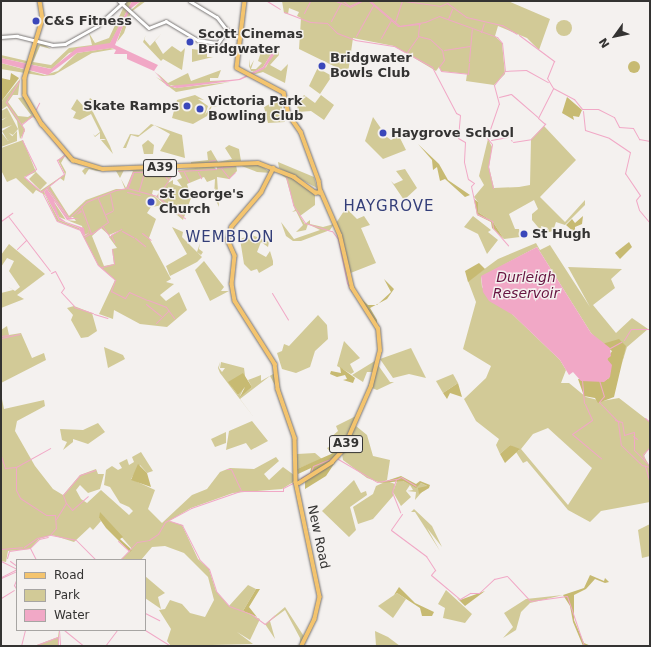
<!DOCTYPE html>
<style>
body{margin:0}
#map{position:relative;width:651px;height:647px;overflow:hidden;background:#f4f1ef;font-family:"DejaVu Sans",sans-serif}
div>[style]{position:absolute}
.green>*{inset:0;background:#d2ca97}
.round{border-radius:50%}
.forest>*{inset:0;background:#c7ba72}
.water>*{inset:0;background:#f1a8c6}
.stream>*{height:1px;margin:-0.5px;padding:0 0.5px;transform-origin:0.5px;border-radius:0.5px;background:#f1a8c6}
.roads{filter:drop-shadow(0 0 1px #7a7776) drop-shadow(0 0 1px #7a7776)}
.minor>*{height:2.5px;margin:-1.25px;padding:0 1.25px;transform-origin:1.25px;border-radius:1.25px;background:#fff}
.major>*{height:3.5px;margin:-1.75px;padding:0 1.75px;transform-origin:1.75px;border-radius:1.75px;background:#f4c46e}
.dots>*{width:11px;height:11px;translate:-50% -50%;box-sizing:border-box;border:2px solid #f4f1ef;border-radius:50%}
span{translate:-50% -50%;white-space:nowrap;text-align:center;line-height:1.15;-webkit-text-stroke:3px #f4f1ef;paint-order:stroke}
.shield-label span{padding:1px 3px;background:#f4f1ef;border:1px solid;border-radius:3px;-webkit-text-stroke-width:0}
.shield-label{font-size:12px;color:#343332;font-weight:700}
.poi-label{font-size:13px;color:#343332;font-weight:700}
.left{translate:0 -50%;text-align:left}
.right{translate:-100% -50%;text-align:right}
.street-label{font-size:13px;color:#343332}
.water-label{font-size:14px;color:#671441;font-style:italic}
.quarter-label{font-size:15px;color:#333e79;letter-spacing:1px}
.frame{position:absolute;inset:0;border:2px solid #343332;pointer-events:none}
.legend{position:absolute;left:16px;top:559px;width:130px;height:72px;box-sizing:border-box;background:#f4f1ef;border:1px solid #a7a5a3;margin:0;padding:5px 7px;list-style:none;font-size:12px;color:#343332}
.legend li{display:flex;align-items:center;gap:8px;height:20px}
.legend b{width:20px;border:1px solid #a7a5a3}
.north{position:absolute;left:595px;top:16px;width:40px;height:40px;-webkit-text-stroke:3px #f4f1ef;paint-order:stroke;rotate:237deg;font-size:11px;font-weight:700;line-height:16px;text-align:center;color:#343332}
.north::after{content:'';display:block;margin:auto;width:14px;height:18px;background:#343332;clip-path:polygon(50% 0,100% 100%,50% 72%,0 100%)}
</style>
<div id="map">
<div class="green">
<i style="clip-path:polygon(132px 1px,110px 44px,69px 53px,52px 69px,1px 58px,1px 55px,27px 61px,37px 45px,43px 44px,51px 49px,40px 46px,33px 62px,51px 65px,69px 48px,92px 45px,89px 33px,95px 43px,109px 38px,126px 2px)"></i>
<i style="clip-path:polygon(141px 1px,146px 1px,131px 12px,124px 33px,117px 42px,127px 14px)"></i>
<i style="clip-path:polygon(282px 1px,508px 1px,550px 19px,539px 50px,527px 38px,498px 26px,495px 36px,502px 43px,505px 74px,494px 85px,466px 81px,467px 74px,441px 71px,439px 67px,436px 71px,394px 46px,353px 38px,348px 73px,299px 49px,301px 18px,297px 16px,299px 12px,289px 8px,288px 14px,284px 13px)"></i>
<i class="round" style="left:556px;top:20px;width:16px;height:16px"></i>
<i style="clip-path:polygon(162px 33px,155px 41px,163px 54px,172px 46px,181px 52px,185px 48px,182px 70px,163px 59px,161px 61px,143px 42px,146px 35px,144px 39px,150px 46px,162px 33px,169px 38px)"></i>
<i style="clip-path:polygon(277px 46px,279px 55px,270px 65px,281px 71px,288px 64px,285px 83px,263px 72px,249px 76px,266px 67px)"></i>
<i style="clip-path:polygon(110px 48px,115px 49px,92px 53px,54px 75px,43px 76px,1px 69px,1px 63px,45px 75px,58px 71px,77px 53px)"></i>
<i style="clip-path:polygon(275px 48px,263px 67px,256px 71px,246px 75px,254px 71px,251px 71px,249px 66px,249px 59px,250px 67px,254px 60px,251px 69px,256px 69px,262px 63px,258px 61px,261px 52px)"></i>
<i style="clip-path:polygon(192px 49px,207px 51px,207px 57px,213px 57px,192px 62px)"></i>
<i style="clip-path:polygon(321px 61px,327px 65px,323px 71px,332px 76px,320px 94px,309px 86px)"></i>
<i style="clip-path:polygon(221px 70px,218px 78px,210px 78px,210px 81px,231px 80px,179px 87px,166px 84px,157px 73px,168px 83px,188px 73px,191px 81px)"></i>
<i style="clip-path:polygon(156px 77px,175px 88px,230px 82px,176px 92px)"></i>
<i style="clip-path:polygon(20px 79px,18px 95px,13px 95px,8px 102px,18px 116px,28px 117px,31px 115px,18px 98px,24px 97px,38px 120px,33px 117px,22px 124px,25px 131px,20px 139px,17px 121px,7px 106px,1px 110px,1px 102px)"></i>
<i style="clip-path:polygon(195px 95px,204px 100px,198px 99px,208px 106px,205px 115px,211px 106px,213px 105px,217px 107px,212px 106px,207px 116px,193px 124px,172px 118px,177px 100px)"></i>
<i style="clip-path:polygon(304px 95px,315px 103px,321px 95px,334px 105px,324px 120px,311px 111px,298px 112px,296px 97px,291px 97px,296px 97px,301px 99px)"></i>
<i style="clip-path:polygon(285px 96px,286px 101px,281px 103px,285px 122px,268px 123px,264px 107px)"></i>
<i style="clip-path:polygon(90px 98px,97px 103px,90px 106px,110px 146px,113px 154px,101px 140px,104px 140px,106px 139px,100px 139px,100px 133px,95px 137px,93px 134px,95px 136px,100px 132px,91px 114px,80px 120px,73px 118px,76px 112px,71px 109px,77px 99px,85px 108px)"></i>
<i style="clip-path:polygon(7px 108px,18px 129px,13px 135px,9px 133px,13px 137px,8px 141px,2px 131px,12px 125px,1px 129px,1px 121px,7px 117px,1px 120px,1px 111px)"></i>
<i style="clip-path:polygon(373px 117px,387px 137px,391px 140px,399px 136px,406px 150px,383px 159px,365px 141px)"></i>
<i style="clip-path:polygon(151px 124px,182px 135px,185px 158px,160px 151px,170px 134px,154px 125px,138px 137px,131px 135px,126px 148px,123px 148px,130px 134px,139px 135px)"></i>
<i style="clip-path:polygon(544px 126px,576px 160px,540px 197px,565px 222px,585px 200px,585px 205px,565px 225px,556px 222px,553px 231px,545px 233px,548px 228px,541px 226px,543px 233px,532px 220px,532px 214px,538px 209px,534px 200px,509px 214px,515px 229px,519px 229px,520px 237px,504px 239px,493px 222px,478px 212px,478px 202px,474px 197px,484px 185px,479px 176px,488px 139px,492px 147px,489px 167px,494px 188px,519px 187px,530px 185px,531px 139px)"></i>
<i style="clip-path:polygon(evenodd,44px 127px,68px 157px,68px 159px,82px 166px,69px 161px,65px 156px,61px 163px,66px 172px,64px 181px,60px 178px,50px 186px,69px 216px,86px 200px,116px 189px,125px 189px,121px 179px,126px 188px,133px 171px,124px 170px,120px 178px,116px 171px,97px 171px,89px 169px,85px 175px,82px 171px,85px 168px,176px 170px,168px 183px,173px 180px,173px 184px,182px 187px,177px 180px,182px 178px,178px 170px,213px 166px,217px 170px,217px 167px,236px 164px,237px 171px,229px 179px,217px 177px,219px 207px,214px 196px,215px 179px,207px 182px,204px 177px,187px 184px,191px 198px,183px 220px,156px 197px,160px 191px,153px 190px,152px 194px,164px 205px,151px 207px,147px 213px,156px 219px,149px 238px,171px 279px,166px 282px,174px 284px,160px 295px,166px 301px,179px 292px,187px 310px,167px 327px,140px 324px,114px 310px,113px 319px,99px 314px,115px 280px,98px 265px,80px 230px,57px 221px,45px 195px,36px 190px,33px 194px,16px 178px,7px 182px,1px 170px,1px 148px,23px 140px,36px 172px,47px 183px,40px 190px,29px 179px,36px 172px,24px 177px,40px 191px,65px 174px,58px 160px,65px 154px,44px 127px,47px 189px,68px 218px,73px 217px,76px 221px,66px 220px,46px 190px,59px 217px,82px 226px,84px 235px,89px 233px,84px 236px,79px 228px,59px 220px,44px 192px,47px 189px,44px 127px,101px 228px,109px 235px,121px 230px,109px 237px,117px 248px,112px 249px,114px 264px,104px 266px,92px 236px,101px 228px)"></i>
<i style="clip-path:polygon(17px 131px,17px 141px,1px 147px,1px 132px,8px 141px)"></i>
<i style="clip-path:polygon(148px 140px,154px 145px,153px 154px,144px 154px,142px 145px)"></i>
<i style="clip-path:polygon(229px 145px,239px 149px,241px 161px,191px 165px,191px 162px,208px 160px,207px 152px,211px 150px,218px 162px,232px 159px,225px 148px)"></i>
<i style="clip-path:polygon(278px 162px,314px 177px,317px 188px,279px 168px)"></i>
<i style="clip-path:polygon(239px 165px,260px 165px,271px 173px,257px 172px)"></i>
<i style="clip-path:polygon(405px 169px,417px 188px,404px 200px,391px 181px,394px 184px,403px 180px,396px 171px)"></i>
<i style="clip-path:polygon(276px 171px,294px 178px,315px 195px,315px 205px,300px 216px,305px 224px,310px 220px,310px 224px,323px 227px,334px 224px,330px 230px,301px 241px,293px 241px,286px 236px,281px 222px,294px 239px,320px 230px,308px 224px,306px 230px,296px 232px,303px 225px,296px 211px,292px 212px,295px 210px,286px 178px)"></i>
<i style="clip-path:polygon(346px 208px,357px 219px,364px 216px,370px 225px,361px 228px,376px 263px,348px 274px,336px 223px)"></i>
<i style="clip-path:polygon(473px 216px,491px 230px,488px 232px,498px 240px,487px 254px,478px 234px,464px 227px)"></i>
<i style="clip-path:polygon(172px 227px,183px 232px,182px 237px,197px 252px,200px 243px,199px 249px,203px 252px,201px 255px,197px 252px,202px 257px,197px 262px,170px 276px,166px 266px,187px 254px)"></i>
<i style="clip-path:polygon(252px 235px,269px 242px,268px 247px,261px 242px,257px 252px,266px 257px,270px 251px,273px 261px,273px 265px,259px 273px,257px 269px,251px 271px,244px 264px,240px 239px)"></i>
<i style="clip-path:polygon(evenodd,536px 243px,540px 250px,550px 245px,590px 307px,568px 267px,622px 269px,611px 279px,615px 288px,593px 305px,616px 333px,632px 318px,648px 329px,627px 347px,622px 363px,624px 352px,614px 342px,602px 344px,591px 333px,537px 247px,481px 277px,482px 287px,494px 303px,510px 312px,560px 360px,566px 370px,561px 383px,569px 383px,586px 397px,602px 401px,619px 398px,650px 422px,650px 447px,644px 456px,650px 467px,650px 502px,601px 511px,590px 522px,568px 510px,527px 461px,523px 463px,516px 452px,519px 450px,510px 445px,500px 454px,496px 445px,499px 439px,476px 421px,464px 399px,486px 378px,491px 366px,463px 349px,476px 302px,468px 281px,498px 259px,536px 243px,548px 428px,592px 468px,568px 505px,521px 449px,533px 434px,548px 428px)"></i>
<i style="clip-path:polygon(9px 244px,45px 274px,17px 295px,24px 299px,1px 308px,1px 293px,13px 290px,7px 286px,15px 291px,20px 287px,9px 271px,14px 261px,7px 258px,1px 267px,1px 255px)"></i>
<i style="clip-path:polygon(204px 261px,224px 287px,221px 291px,229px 291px,210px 301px,195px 270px)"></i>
<i style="clip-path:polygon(74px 306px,92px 313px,97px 331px,88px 337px,81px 338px,71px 320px,73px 315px,67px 308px)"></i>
<i style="clip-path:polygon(318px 315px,327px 325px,328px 339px,315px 351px,310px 367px,296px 373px,282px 369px,277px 353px,282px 351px,284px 344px,289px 346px)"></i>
<i style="clip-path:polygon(7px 326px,9px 335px,21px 333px,32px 358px,44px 353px,46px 360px,1px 383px,1px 330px)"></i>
<i style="clip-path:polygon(344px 341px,360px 358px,350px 364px,354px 372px,351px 374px,337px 366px)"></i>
<i style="clip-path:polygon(104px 347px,123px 355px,125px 359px,108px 368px)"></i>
<i style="clip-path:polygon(411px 348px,426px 378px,409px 374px,393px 378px,380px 359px)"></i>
<i style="clip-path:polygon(378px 359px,374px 372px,367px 372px,363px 382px,352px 375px)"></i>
<i style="clip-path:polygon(evenodd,220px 362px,219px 368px,222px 372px,225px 368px,220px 368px,221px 362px,244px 368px,246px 383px,240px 396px,252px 387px,248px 380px,261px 375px,261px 381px,275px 373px,276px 387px,270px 376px,240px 399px,255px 419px,220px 373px,218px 368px,220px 362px,237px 380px,242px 380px,245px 385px,238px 395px,232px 387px,237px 380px)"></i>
<i style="clip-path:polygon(378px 365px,390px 382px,394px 382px,377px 390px,372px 388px)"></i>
<i style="clip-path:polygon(453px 374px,458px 383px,443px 393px,436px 381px)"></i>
<i style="clip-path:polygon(1px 394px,4px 409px,44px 400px,45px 406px,17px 421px,15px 431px,35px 466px,53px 489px,63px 495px,80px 475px,96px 469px,98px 474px,104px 474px,100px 489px,88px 493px,80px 485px,76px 490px,81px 499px,87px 503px,101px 490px,129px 515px,133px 511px,129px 507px,120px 503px,110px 487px,104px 485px,106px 470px,112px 466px,118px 470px,122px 468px,119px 463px,127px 459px,129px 465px,134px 462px,132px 457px,141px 452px,153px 471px,147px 473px,140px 465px,131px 479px,155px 490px,148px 509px,162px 523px,192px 495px,207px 489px,220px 472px,230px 468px,254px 469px,276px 457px,279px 461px,264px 474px,269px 480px,283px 467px,294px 475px,295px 481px,282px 489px,233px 493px,191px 508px,169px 521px,182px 525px,198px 559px,209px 569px,216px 591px,229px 606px,248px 585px,256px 589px,243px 611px,260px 619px,250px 640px,237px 632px,253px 644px,171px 646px,167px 641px,171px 629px,159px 610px,165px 609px,170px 600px,182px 604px,190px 613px,205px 617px,214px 600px,208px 577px,184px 553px,165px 546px,152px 547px,141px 560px,120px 560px,132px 549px,105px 518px,99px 518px,101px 521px,93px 530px,90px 527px,74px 542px,52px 535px,39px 539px,30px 549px,8px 551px,6px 562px,1px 561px)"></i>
<i style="clip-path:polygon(358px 415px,340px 452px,332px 454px,327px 448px,333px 445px,330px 438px,338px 431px,336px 426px)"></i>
<i style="clip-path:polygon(252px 421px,268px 441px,251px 450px,246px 443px,226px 450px,229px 431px)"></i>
<i style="clip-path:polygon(98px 423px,105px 432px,88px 444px,73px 439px,73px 442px,63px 450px,67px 442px,62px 440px,60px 429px,83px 430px)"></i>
<i style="clip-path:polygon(356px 426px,367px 435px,373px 456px,390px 460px,387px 480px,381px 483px,367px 478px,343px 460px,342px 454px)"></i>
<i style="clip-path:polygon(226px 432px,226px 443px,215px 447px,211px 439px)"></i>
<i style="clip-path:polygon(315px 453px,322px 459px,297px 469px,297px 454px)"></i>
<i style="clip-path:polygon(354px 480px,361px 493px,366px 491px,367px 495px,350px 507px,356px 530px,349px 537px,322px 511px)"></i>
<i style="clip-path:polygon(387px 481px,395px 484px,393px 496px,373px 519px,358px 524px,353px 507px,373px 494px,376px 486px)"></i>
<i style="clip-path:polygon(397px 481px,403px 481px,415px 487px,421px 483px,427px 486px,415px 500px,416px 492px,407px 491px,413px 490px,410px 485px,406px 491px,411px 497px,401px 506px,393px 492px)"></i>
<i style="clip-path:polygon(414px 509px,432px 526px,442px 547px,427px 528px,440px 551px,415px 512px,411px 512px)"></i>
<i style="clip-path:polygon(650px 524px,650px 556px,642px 558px,638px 530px)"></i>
<i style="clip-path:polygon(145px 576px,165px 593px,158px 597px,161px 609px,145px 598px)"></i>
<i style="clip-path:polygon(446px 590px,472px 614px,465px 623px,443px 618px,445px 608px,438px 604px)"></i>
<i style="clip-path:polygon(397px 593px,406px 599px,393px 618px,378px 606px)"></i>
<i style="clip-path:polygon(563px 595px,530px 603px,521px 612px,516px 630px,503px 638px,513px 627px,504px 613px,526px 599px)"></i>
<i style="clip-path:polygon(285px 607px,305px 638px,300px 646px,300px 638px,285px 610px,270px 621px,275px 639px,265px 624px)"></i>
<i style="clip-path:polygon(59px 630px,59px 646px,34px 646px,58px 637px)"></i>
<i style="clip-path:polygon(375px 631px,388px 637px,400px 646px,376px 646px)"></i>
</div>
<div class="forest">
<i class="round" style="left:628px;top:61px;width:12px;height:12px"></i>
<i style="clip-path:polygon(11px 73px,19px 78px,1px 102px,1px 78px,10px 80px)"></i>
<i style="clip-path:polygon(567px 97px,582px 110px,579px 117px,573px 116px,574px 120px,562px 113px)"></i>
<i style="clip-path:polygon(418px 144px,439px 164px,448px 180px,470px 195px,465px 197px,445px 179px,440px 181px,437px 167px,433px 170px,432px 160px)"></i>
<i style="clip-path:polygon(474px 199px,478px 202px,478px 212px,493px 222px,504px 239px,492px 228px,491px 222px,477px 215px)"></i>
<i style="clip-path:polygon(583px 216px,582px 224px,575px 227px,575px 233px,566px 225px,572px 219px,575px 223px)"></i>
<i style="clip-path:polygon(629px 242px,632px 247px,620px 259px,615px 253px)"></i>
<i style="clip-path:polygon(479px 263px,485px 269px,468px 282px,465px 271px)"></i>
<i style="clip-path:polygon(384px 279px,394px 289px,387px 299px,370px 308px,377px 320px,377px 325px,355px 293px,368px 305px,377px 305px,391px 292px)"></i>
<i style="clip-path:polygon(619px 339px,626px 346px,614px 397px,598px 403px,595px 398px,584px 396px,578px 379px,604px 381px,609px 378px,611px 367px,607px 359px,612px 351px,602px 344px)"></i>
<i style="clip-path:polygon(340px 367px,355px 378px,353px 383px,343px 380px,347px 379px,345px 375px,337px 377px,330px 374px,331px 371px,341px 373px)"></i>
<i style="clip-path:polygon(243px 373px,252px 387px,240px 397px,245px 387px,238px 395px,228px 382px)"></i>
<i style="clip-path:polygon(458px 383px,462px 397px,450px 393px,447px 399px,443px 393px)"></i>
<i style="clip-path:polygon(510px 445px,520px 449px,505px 463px,500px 454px)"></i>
<i style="clip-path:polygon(338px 451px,333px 461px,310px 473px,311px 468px,298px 474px,297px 469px)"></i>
<i style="clip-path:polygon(336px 461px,326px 476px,305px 489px,305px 480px)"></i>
<i style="clip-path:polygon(138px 464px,147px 473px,151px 487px,131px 480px)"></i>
<i style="clip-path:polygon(401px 476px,416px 484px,420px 481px,430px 485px,429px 488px,419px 494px,418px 488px,427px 486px,421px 483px,416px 488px,403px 481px,380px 483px)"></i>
<i style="clip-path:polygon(100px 512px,123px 537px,120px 539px,132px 550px,130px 552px,106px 528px,99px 518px)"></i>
<i style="clip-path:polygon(590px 575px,604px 581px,605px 578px,609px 582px,605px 583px,595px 579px,586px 589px,574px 595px,574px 620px,584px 643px,591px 646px,583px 646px,573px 622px,570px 606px,563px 595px,584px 588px)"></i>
<i style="clip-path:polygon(399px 587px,415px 603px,434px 612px,432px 616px,422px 616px,420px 608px,397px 593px,394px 595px)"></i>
<i style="clip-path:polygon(256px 589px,260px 589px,249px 607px,257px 617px,243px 611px)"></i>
<i style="clip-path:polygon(485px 591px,465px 606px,457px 598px,460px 600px)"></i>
</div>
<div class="water">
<i style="clip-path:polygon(132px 1px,141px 1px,130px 9px,115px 45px,158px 65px,154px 71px,170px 86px,239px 79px,263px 67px,276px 46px,274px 55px,264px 69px,240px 80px,177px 88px,167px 86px,154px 71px,127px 59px,127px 54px,114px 54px,116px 50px,112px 48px,77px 53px,48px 75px,1px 63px,1px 58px,51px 69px,77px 48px,110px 43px)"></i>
<i style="clip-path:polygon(47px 189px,68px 218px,80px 218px,67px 220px,54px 201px,59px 217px,66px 222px,84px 228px,85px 235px,89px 232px,82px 212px,76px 215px,81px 210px,85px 221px,89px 233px,84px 236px,79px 228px,59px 220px,44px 192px)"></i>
<i style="clip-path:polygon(537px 247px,591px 333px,610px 348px,611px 356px,607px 359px,612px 365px,610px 377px,604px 382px,581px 381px,573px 372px,569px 375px,560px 360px,513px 315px,489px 301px,483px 292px,481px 276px)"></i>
</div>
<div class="stream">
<i style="left:267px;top:1px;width:15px;rotate:32deg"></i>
<i style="left:336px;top:1px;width:15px;rotate:23deg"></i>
<i style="left:350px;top:7px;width:13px;rotate:-27deg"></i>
<i style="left:343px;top:1px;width:8px;rotate:40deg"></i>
<i style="left:349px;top:6px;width:13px;rotate:-23deg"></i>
<i style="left:369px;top:1px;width:38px;rotate:41deg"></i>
<i style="left:398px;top:26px;width:22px;rotate:-5deg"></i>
<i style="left:370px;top:1px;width:39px;rotate:40deg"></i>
<i style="left:400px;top:26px;width:25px;rotate:-9deg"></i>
<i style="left:425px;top:22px;width:15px;rotate:-23deg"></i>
<i style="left:439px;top:16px;width:62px;rotate:19.9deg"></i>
<i style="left:497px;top:37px;width:8px;rotate:50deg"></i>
<i style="left:502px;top:43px;width:28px;rotate:84deg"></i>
<i style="left:505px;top:71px;width:21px;rotate:-3deg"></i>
<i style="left:526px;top:70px;width:25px;rotate:29deg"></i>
<i style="left:405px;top:1px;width:35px;rotate:8deg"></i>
<i style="left:440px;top:6px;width:8px;rotate:-23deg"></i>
<i style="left:447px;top:3px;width:24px;rotate:36deg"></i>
<i style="left:466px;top:17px;width:37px;rotate:13deg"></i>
<i style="left:502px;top:25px;width:17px;rotate:31deg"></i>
<i style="left:284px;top:12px;width:28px;rotate:21deg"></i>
<i style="left:310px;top:22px;width:17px;rotate:3deg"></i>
<i style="left:327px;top:23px;width:14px;rotate:45deg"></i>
<i style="left:337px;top:33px;width:19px;rotate:21deg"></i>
<i style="left:355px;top:40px;width:39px;rotate:9deg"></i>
<i style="left:394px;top:46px;width:43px;rotate:28.9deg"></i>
<i style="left:432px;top:67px;width:52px;rotate:62.4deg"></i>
<i style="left:456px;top:113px;width:4px;rotate:27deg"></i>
<i style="left:460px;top:115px;width:23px;rotate:95deg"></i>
<i style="left:458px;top:138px;width:8px;rotate:30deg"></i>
<i style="left:465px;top:142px;width:20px;rotate:93deg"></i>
<i style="left:464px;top:162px;width:17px;rotate:77deg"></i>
<i style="left:468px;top:179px;width:7px;rotate:34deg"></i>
<i style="left:474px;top:183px;width:4px;rotate:135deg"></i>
<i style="left:471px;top:186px;width:29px;rotate:78deg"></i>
<i style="left:477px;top:214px;width:17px;rotate:25deg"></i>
<i style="left:492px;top:221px;width:7px;rotate:82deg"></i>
<i style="left:493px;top:228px;width:23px;rotate:49deg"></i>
<i style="left:304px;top:13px;width:13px;rotate:-63deg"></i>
<i style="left:448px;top:19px;width:11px;rotate:-68deg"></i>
<i style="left:331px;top:21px;width:21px;rotate:-62deg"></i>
<i style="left:395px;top:22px;width:22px;rotate:-72deg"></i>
<i style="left:481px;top:32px;width:9px;rotate:-72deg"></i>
<i style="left:519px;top:35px;width:44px;rotate:36.6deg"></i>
<i style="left:554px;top:61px;width:18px;rotate:112deg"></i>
<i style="left:547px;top:78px;width:12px;rotate:59deg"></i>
<i style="left:553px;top:88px;width:24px;rotate:28deg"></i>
<i style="left:574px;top:99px;width:13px;rotate:51deg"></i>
<i style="left:582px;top:109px;width:16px"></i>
<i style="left:598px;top:109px;width:18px;rotate:27deg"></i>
<i style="left:614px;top:117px;width:11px;rotate:63deg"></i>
<i style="left:619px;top:127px;width:14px;rotate:4deg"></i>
<i style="left:633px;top:128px;width:13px;rotate:61deg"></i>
<i style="left:639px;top:139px;width:11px;rotate:10deg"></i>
<i style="left:356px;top:36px;width:35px;rotate:-61deg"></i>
<i style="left:418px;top:36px;width:12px;rotate:14deg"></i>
<i style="left:430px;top:39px;width:16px;rotate:43deg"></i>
<i style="left:442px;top:50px;width:10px;rotate:79deg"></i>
<i style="left:444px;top:60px;width:9px;rotate:126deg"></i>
<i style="left:439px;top:67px;width:4px;rotate:63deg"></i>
<i style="left:441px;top:71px;width:27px;rotate:6deg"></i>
<i style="left:468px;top:74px;width:11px;rotate:-85deg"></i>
<i style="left:381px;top:38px;width:21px;rotate:-61deg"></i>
<i style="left:444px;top:50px;width:26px;rotate:-9deg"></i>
<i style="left:407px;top:52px;width:19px;rotate:-55deg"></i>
<i style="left:418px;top:36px;width:12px;rotate:-85deg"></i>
<i style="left:469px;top:61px;width:32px;rotate:-85deg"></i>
<i style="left:19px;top:81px;width:25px;rotate:122deg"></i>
<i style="left:6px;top:102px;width:32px;rotate:56deg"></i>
<i style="left:24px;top:129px;width:9px;rotate:108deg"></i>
<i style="left:499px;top:97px;width:12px;rotate:-14deg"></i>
<i style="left:511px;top:94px;width:35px;rotate:41deg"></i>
<i style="left:36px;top:109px;width:7px;rotate:-63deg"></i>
<i style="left:583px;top:111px;width:19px;rotate:84deg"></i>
<i style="left:585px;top:130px;width:25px;rotate:18deg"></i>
<i style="left:609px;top:138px;width:25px;rotate:34deg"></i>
<i style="left:630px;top:152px;width:22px;rotate:103deg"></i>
<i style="left:625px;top:173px;width:27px;rotate:56deg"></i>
<i style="left:640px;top:195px;width:6px;rotate:129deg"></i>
<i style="left:636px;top:200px;width:10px;rotate:73deg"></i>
<i style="left:639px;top:210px;width:17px;rotate:50deg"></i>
<i style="left:22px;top:124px;width:14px;rotate:-39deg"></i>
<i style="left:22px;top:140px;width:32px;rotate:64deg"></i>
<i style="left:36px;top:169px;width:14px;rotate:146deg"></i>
<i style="left:24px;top:177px;width:23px;rotate:41deg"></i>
<i style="left:41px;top:192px;width:29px;rotate:-38deg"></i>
<i style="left:64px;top:174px;width:16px;rotate:-117deg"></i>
<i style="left:57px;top:160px;width:9px;rotate:-32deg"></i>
<i style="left:65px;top:155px;width:24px;rotate:-128deg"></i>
<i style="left:491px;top:140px;width:17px;rotate:-10deg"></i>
<i style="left:511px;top:140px;width:1px;rotate:45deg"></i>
<i style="left:513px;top:142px;width:18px;rotate:-9deg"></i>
<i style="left:531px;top:139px;width:21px;rotate:-47deg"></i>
<i style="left:545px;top:124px;width:9px;rotate:-139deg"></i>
<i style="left:538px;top:118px;width:33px;rotate:-63deg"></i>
<i style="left:209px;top:161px;width:6px;rotate:-9deg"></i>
<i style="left:217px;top:168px;width:16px;rotate:-7deg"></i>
<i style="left:221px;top:168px;width:13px;rotate:51deg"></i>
<i style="left:229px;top:178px;width:8px;rotate:-45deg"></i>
<i style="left:161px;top:171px;width:11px;rotate:52deg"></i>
<i style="left:178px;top:171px;width:38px;rotate:-3deg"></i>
<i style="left:184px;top:172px;width:11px;rotate:63deg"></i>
<i style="left:198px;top:172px;width:7px;rotate:63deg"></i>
<i style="left:286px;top:176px;width:30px;rotate:76deg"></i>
<i style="left:293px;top:205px;width:22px;rotate:56deg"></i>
<i style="left:305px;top:223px;width:28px;rotate:17deg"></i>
<i style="left:332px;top:231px;width:10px;rotate:53deg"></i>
<i style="left:338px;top:239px;width:45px;rotate:78.4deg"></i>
<i style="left:347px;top:283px;width:10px;rotate:61deg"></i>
<i style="left:169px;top:179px;width:9px;rotate:-58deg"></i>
<i style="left:47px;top:187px;width:38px;rotate:55deg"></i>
<i style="left:69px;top:218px;width:23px;rotate:-43deg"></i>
<i style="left:86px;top:202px;width:32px;rotate:-22deg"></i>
<i style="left:116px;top:190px;width:11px;rotate:-10deg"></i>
<i style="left:127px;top:188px;width:30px;rotate:15deg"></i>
<i style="left:127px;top:187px;width:16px;rotate:-68deg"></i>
<i style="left:133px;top:172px;width:43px;rotate:-1.3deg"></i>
<i style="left:128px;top:187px;width:15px;rotate:-70deg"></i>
<i style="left:493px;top:188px;width:22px;rotate:-103deg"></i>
<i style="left:488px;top:167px;width:23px;rotate:-80deg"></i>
<i style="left:492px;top:144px;width:8px;rotate:-130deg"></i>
<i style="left:487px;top:138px;width:36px;rotate:-71deg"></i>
<i style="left:499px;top:104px;width:20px;rotate:-105deg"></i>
<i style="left:494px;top:85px;width:18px;rotate:-52deg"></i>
<i style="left:139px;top:190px;width:19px;rotate:-74deg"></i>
<i style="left:161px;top:191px;width:12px;rotate:-55deg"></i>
<i style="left:127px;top:192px;width:13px;rotate:13deg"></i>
<i style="left:43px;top:194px;width:30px;rotate:63deg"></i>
<i style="left:57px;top:221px;width:25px;rotate:21deg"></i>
<i style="left:80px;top:230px;width:39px;rotate:63deg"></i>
<i style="left:98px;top:265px;width:23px;rotate:41deg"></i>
<i style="left:115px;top:280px;width:12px;rotate:110deg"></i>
<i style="left:111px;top:291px;width:16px;rotate:27deg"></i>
<i style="left:125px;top:298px;width:7px;rotate:-56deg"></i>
<i style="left:129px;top:292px;width:20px;rotate:24deg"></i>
<i style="left:110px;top:194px;width:16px;rotate:79deg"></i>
<i style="left:157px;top:197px;width:7px;rotate:-56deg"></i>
<i style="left:159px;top:198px;width:33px;rotate:38deg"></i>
<i style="left:81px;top:206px;width:29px;rotate:70deg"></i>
<i style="left:91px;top:233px;width:8px;rotate:150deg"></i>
<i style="left:106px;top:214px;width:7px;rotate:-27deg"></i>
<i style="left:8px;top:216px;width:69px;rotate:52.6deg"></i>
<i style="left:1px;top:221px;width:14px;rotate:-36deg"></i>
<i style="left:103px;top:227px;width:12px;rotate:55deg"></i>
<i style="left:122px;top:231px;width:13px;rotate:29deg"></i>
<i style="left:142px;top:233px;width:11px;rotate:38deg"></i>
<i style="left:91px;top:234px;width:21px;rotate:-35deg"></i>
<i style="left:108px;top:222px;width:26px;rotate:-113deg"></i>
<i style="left:135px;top:238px;width:13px;rotate:39deg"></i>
<i style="left:114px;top:242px;width:8px;rotate:-113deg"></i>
<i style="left:111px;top:235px;width:12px;rotate:-31deg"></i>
<i style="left:17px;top:249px;width:13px;rotate:-45deg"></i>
<i style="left:112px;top:249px;width:15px;rotate:82deg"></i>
<i style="left:102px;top:267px;width:11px;rotate:-15deg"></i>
<i style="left:51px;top:273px;width:4px;rotate:-27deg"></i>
<i style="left:55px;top:271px;width:19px;rotate:62deg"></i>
<i style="left:64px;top:288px;width:5px;rotate:127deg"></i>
<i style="left:61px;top:292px;width:19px;rotate:47deg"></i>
<i style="left:272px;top:293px;width:31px;rotate:59deg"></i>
<i style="left:148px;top:300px;width:19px;rotate:21deg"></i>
<i style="left:166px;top:307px;width:14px;rotate:54deg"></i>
<i style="left:146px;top:304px;width:19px;rotate:39deg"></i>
<i style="left:74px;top:307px;width:20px;rotate:18deg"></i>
<i style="left:94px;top:314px;width:14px;rotate:17deg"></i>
<i style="left:156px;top:323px;width:17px;rotate:-45deg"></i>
<i style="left:1px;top:336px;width:8px;rotate:-7deg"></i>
<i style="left:1px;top:338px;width:19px;rotate:-12deg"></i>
<i style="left:624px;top:340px;width:13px;rotate:-58deg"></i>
<i style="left:631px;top:329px;width:19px"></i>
<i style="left:610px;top:348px;width:13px;rotate:-29deg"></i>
<i style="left:582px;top:380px;width:23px;rotate:85deg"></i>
<i style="left:599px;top:380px;width:17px;rotate:73deg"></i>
<i style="left:604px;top:396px;width:8px;rotate:130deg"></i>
<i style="left:599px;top:402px;width:28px;rotate:46deg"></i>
<i style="left:618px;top:422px;width:23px;rotate:83deg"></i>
<i style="left:621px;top:445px;width:29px;rotate:44deg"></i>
<i style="left:642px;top:465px;width:8px;rotate:14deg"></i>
<i style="left:585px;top:404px;width:17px;rotate:66deg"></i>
<i style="left:592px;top:420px;width:24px;rotate:145deg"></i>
<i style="left:572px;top:434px;width:38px;rotate:40deg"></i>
<i style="left:645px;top:418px;width:6px;rotate:39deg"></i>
<i style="left:615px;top:420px;width:7px;rotate:16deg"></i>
<i style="left:622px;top:422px;width:13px;rotate:81deg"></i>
<i style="left:624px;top:435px;width:10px;rotate:-17deg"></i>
<i style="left:634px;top:432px;width:18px;rotate:90deg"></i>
<i style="left:634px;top:450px;width:20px;rotate:45deg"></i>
<i style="left:650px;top:423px;width:4px;rotate:90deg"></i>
<i style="left:633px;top:436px;width:5px;rotate:37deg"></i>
<i style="left:1px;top:456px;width:13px;rotate:72deg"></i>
<i style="left:5px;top:468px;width:11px;rotate:-5deg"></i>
<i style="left:16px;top:467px;width:23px;rotate:90deg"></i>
<i style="left:16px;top:490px;width:9px;rotate:63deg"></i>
<i style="left:20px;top:498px;width:31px;rotate:33deg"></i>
<i style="left:46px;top:515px;width:9px"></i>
<i style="left:55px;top:515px;width:13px;rotate:86deg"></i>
<i style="left:56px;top:528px;width:9px;rotate:131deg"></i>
<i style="left:338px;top:459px;width:45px;rotate:30.5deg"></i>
<i style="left:377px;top:482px;width:19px;rotate:-9deg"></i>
<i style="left:396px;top:479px;width:14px;rotate:107deg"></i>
<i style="left:392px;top:492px;width:22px;rotate:68deg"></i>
<i style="left:644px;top:459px;width:5px;rotate:-101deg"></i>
<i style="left:643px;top:454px;width:10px;rotate:-45deg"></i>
<i style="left:645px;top:466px;width:19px;rotate:74deg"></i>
<i style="left:16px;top:467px;width:39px;rotate:-29deg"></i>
<i style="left:227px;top:469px;width:4px"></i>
<i style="left:231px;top:469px;width:23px;rotate:65deg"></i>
<i style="left:301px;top:478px;width:12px;rotate:-31deg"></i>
<i style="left:311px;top:472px;width:6px;rotate:-72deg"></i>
<i style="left:313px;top:466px;width:22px;rotate:-22deg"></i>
<i style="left:397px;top:479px;width:4px;rotate:-27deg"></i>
<i style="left:401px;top:477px;width:17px;rotate:31deg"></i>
<i style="left:66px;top:503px;width:9px;rotate:-111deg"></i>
<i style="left:63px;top:495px;width:26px;rotate:-50deg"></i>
<i style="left:80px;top:475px;width:16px;rotate:-18deg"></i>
<i style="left:402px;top:514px;width:19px;rotate:125deg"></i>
<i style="left:391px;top:530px;width:44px;rotate:36.6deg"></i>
<i style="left:426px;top:556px;width:17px;rotate:57deg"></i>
<i style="left:435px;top:570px;width:6px;rotate:129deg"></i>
<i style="left:431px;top:575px;width:38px;rotate:40deg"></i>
<i style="left:460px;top:599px;width:12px;rotate:-31deg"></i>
<i style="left:470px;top:593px;width:9px"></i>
<i style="left:479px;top:593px;width:21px;rotate:-43deg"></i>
<i style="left:494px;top:579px;width:13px;rotate:-13deg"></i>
<i style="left:507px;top:576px;width:34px;rotate:47deg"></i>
<i style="left:56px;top:519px;width:19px;rotate:-58deg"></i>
<i style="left:66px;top:503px;width:9px;rotate:49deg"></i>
<i style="left:72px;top:510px;width:21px;rotate:-41deg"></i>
<i style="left:170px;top:521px;width:13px;rotate:18deg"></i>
<i style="left:182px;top:525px;width:38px;rotate:63deg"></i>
<i style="left:199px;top:559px;width:14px;rotate:45deg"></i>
<i style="left:209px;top:569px;width:23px;rotate:72deg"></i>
<i style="left:216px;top:591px;width:20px;rotate:49deg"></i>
<i style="left:229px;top:606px;width:23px;rotate:20deg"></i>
<i style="left:251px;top:614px;width:17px;rotate:36deg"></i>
<i style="left:265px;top:624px;width:13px;rotate:-42deg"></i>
<i style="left:51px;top:535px;width:25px;rotate:11deg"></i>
<i style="left:76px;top:540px;width:28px;rotate:45deg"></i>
<i style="left:118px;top:541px;width:15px;rotate:42deg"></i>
<i style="left:24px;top:547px;width:16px;rotate:-35deg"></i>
<i style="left:37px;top:538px;width:13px;rotate:-13deg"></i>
<i style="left:30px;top:548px;width:13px;rotate:63deg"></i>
<i style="left:1px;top:549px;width:21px;rotate:-5deg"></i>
<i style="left:7px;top:558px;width:7px;rotate:-74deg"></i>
<i style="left:9px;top:551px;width:21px;rotate:-8deg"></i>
<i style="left:30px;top:548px;width:13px;rotate:-45deg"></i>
<i style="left:39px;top:539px;width:9px;rotate:-13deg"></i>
<i style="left:88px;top:560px;width:1px"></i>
<i style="left:120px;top:560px;width:25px;rotate:-47deg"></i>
<i style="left:137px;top:542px;width:12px;rotate:-9deg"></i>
<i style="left:149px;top:540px;width:11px;rotate:-34deg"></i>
<i style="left:158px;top:534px;width:14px;rotate:-60deg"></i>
<i style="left:165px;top:522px;width:30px;rotate:-28deg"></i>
<i style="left:191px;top:508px;width:52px;rotate:-19.1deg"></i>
<i style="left:240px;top:491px;width:43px"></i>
<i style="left:283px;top:491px;width:3px;rotate:-90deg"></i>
<i style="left:283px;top:488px;width:13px;rotate:-27deg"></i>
<i style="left:1px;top:561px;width:18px;rotate:27deg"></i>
<i style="left:17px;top:569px;width:18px;rotate:153deg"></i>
<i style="left:10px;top:561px;width:9px;rotate:36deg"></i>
<i style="left:1px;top:578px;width:17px;rotate:-24deg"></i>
<i style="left:17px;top:578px;width:8px;rotate:113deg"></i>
<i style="left:14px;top:585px;width:6px;rotate:59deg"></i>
<i style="left:1px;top:598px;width:15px;rotate:-32deg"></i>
<i style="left:531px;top:601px;width:36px;rotate:-8deg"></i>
<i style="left:567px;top:596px;width:53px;rotate:71.2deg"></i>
<i style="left:145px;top:613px;width:16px;rotate:27deg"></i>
<i style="left:59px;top:630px;width:16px;rotate:86deg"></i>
<i style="left:64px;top:630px;width:26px;rotate:39deg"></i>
<i style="left:145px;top:630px;width:31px;rotate:32deg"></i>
<i style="left:21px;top:646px;width:16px;rotate:-76deg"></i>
<i style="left:34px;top:646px;width:26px;rotate:-21deg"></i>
<i style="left:58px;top:637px;width:8px;rotate:90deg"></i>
<i style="left:105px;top:646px;width:20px;rotate:-53deg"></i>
</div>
<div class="roads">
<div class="minor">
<i style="left:119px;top:1px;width:40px;rotate:42deg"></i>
<i style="left:149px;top:28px;width:18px;rotate:-22deg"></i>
<i style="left:166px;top:21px;width:37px;rotate:31deg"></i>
<i style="left:198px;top:40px;width:20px;rotate:9deg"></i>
<i style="left:218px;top:43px;width:16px;rotate:-55deg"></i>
<i style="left:190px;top:1px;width:31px;rotate:31deg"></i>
<i style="left:217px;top:17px;width:18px;rotate:52deg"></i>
<i style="left:226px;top:32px;width:14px;rotate:21deg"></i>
<i style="left:1px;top:37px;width:16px;rotate:-4deg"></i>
<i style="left:17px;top:36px;width:36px;rotate:14deg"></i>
<i style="left:52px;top:45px;width:13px;rotate:-4deg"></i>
<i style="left:65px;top:44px;width:37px;rotate:-29deg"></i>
<i style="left:97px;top:26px;width:38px;rotate:-42deg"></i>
</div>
<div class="major">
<i style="left:40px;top:1px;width:18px;rotate:81deg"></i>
<i style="left:43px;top:19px;width:62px;rotate:107deg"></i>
<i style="left:25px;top:78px;width:17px;rotate:90deg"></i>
<i style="left:25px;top:95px;width:34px;rotate:60deg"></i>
<i style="left:42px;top:124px;width:48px;rotate:49.3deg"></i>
<i style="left:73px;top:160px;width:31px;rotate:17deg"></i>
<i style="left:103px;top:169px;width:155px;rotate:-2.2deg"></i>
<i style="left:258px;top:163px;width:39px;rotate:21deg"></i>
<i style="left:294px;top:177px;width:27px;rotate:36deg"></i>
<i style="left:245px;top:1px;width:67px;rotate:96.8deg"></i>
<i style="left:237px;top:68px;width:53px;rotate:28deg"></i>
<i style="left:284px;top:93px;width:23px;rotate:77deg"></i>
<i style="left:289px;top:115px;width:21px;rotate:55deg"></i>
<i style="left:301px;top:132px;width:52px;rotate:69.8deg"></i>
<i style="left:319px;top:181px;width:12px;rotate:81deg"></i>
<i style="left:321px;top:193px;width:5px;rotate:180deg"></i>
<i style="left:274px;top:168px;width:27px;rotate:117deg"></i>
<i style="left:262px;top:192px;width:46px;rotate:130.6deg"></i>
<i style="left:232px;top:227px;width:14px;rotate:107deg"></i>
<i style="left:228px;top:240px;width:17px;rotate:66deg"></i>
<i style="left:235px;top:256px;width:28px;rotate:96deg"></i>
<i style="left:232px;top:284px;width:17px;rotate:80deg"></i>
<i style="left:235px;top:301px;width:75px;rotate:57.6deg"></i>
<i style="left:275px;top:364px;width:25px;rotate:83deg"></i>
<i style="left:278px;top:389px;width:52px;rotate:70.9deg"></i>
<i style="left:295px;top:438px;width:44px;rotate:88.7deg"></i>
<i style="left:296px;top:482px;width:117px;rotate:78.2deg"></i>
<i style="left:320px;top:597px;width:23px;rotate:103deg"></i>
<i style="left:315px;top:619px;width:30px;rotate:116deg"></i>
<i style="left:299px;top:483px;width:39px;rotate:-32deg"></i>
<i style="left:332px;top:462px;width:16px;rotate:-47deg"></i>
<i style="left:343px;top:450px;width:70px;rotate:-66.4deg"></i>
<i style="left:371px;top:386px;width:36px;rotate:-76deg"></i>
<i style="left:380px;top:351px;width:22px;rotate:-95deg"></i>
<i style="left:378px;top:329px;width:49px;rotate:-122.4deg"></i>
<i style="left:352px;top:288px;width:53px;rotate:-103deg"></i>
<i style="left:340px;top:236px;width:48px;rotate:-113.4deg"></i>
</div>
</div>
<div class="dots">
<i style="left:36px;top:21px;background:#3a47ba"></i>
<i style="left:190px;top:42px;background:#3a47ba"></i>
<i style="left:322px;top:66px;background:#3a47ba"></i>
<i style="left:187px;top:106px;background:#3a47ba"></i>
<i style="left:200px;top:109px;background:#3a47ba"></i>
<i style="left:383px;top:133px;background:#3a47ba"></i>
<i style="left:151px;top:202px;background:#3a47ba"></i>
<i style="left:524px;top:234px;background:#3a47ba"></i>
</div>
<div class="shield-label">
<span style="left:160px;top:168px">A39</span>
<span style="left:346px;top:444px">A39</span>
</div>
<div class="poi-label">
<span class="left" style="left:44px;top:21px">C&amp;S Fitness</span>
<span class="left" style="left:198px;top:42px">Scott Cinemas<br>Bridgwater</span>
<span class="left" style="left:330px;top:66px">Bridgwater<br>Bowls Club</span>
<span class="left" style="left:208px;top:109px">Victoria Park<br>Bowling Club</span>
<span class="right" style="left:179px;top:106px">Skate Ramps</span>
<span class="left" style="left:391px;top:133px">Haygrove School</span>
<span class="left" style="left:159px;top:202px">St George's<br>Church</span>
<span class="left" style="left:532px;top:234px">St Hugh</span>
</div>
<div class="street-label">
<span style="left:318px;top:537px;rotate:78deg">New Road</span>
</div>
<div class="water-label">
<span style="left:526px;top:285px">Durleigh<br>Reservoir</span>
</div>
<div class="quarter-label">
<span style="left:389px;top:207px">HAYGROVE</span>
<span style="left:230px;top:238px">WEMBDON</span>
</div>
<div class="frame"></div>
<ul class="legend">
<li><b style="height:5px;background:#f4c46e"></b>Road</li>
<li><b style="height:11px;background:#d2ca97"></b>Park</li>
<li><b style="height:11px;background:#f1a8c6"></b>Water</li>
</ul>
<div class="north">N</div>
</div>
